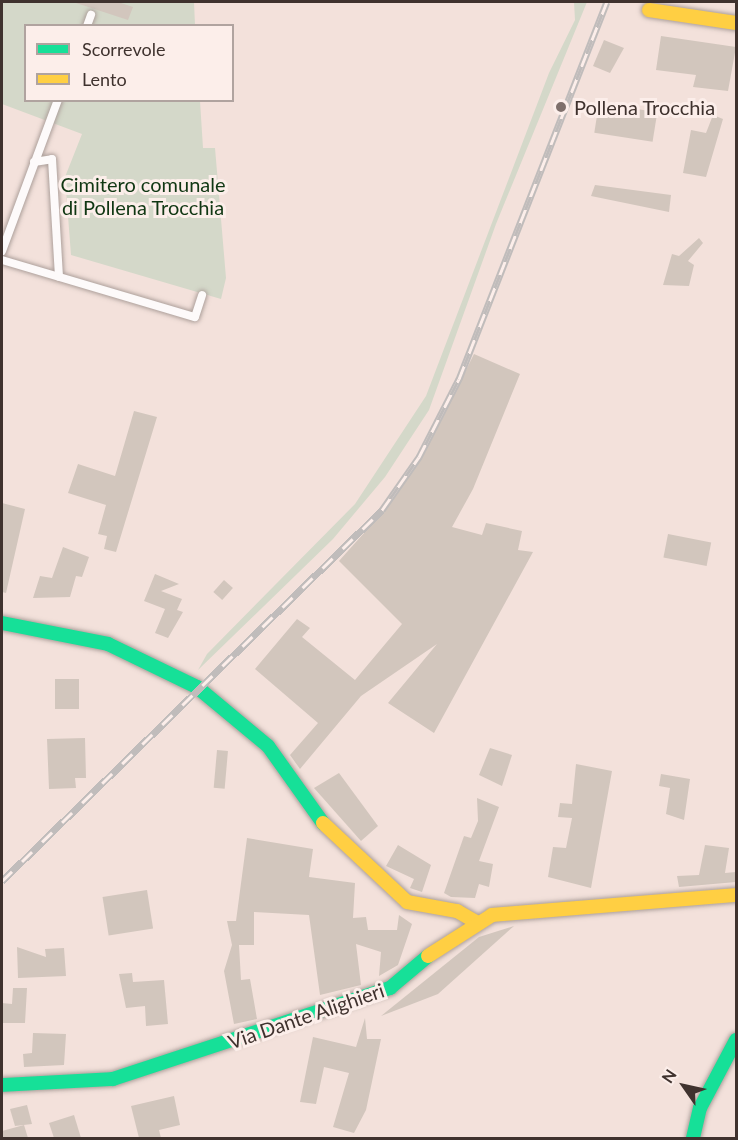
<!DOCTYPE html>
<style>
body{margin:0}
#map{position:relative;width:738px;height:1140px;overflow:hidden;background:#f3e1db;font-family:Lato,sans-serif}
div>[style]{position:absolute}
.green>*{inset:0;background:#d4d8c9}
.building>*{inset:0;background:#d2c6bd;transform-origin:0 0}
.roads{filter:drop-shadow(0 0 2px #ada09b) drop-shadow(0 0 2px #ada09b)}
.lane>*{height:8px;margin:-4px;padding:0 4px;transform-origin:4px;border-radius:4px;background:#fdfafa}
.fast>*{height:14px;margin:-7px;padding:0 7px;transform-origin:7px;border-radius:7px;background:#16e098}
.slow>*{height:14px;margin:-7px;padding:0 7px;transform-origin:7px;border-radius:7px;background:#ffcf43}
.rail>*{height:7px;margin-top:-3.5px;transform-origin:0;background:repeating-linear-gradient(90deg,#fceeea 0 14px,#c0bcbb 0 28px);box-sizing:border-box;border-block:2px solid #c0bcbb}
.dots>*{width:16px;height:16px;translate:-50% -50%;box-sizing:border-box;border:3px solid #fceeea;border-radius:50%}
span{translate:-50% -50%;white-space:nowrap;text-align:center;line-height:1.15;-webkit-text-stroke:6px #fceeea;paint-order:stroke}
.poi-label{font-size:20px;color:#3f322e}
.left{translate:0 -50%;text-align:left}
.park-label{font-size:20px;color:#103713}
.street-label{font-size:20px;color:#3f322e}
.frame{position:absolute;inset:0;border:3px solid #3f322e;pointer-events:none}
.legend{position:absolute;left:24px;top:24px;width:210px;height:78px;box-sizing:border-box;background:#fceeea;border:2px solid #b0a39f;margin:0;padding:8px 10px;list-style:none;font-size:18px;color:#3f322e}
.legend li{display:flex;align-items:center;gap:12px;height:30px}
.legend b{width:30px;border:2px solid #b0a39f}
.north{position:absolute;left:654px;top:1056px;width:60px;height:60px;-webkit-text-stroke:4px #fceeea;paint-order:stroke;rotate:304deg;font-size:16px;font-weight:700;line-height:24px;text-align:center;color:#3f322e}
.north::after{content:'';display:block;margin:auto;width:21px;height:27px;background:#3f322e;clip-path:polygon(50% 0,100% 100%,50% 72%,0 100%)}
</style>
<div id="map">
<div class="green">
<i style="clip-path:polygon(2px 2px,194px 2px,195px 25px,26px 26px,26px 100px,200px 101px,203px 148px,215px 148px,226px 278px,221px 299px,71px 255px,65px 177px,82px 134px,2px 104px)"></i>
<i style="clip-path:polygon(574px 2px,587px 2px,496px 224px,429px 410px,385px 477px,333px 539px,198px 670px,207px 654px,355px 504px,426px 396px,549px 73px,575px 20px)"></i>
</div>
<div class="building">
<i style="clip-path:polygon(73px 2px,118px 2px,133px 7px,128px 20px)"></i>
<i style="clip-path:polygon(661px 36px,736px 47px,728px 91px,693px 87px,696px 75px,656px 70px)"></i>
<i style="clip-path:polygon(604px 40px,624px 48px,610px 73px,593px 66px)"></i>
<i style="left:599px;top:103px;width:59px;height:30px;rotate:9deg"></i>
<i style="clip-path:polygon(713px 115px,723px 119px,706px 177px,683px 173px,691px 130px,706px 133px)"></i>
<i style="clip-path:polygon(595px 185px,671px 195px,669px 212px,591px 196px)"></i>
<i style="clip-path:polygon(699px 238px,703px 243px,688px 261px,694px 265px,689px 286px,663px 285px,672px 254px,679px 256px)"></i>
<i style="clip-path:polygon(474px 354px,520px 374px,473px 489px,452px 527px,482px 535px,486px 523px,522px 531px,518px 550px,533px 552px,434px 733px,388px 703px,437px 644px,361px 696px,300px 769px,290px 755px,318px 723px,255px 669px,297px 619px,310px 628px,302px 637px,355px 680px,402px 624px,339px 561px,390px 504px,425px 452px)"></i>
<i style="clip-path:polygon(134px 411px,157px 417px,116px 552px,104px 549px,107px 536px,98px 534px,106px 505px,68px 493px,78px 464px,115px 476px)"></i>
<i style="clip-path:polygon(2px 503px,25px 509px,6px 593px,2px 592px)"></i>
<i style="left:668px;top:534px;width:44px;height:24px;rotate:11deg"></i>
<i style="clip-path:polygon(63px 547px,89px 557px,82px 577px,76px 576px,70px 597px,33px 598px,40px 576px,52px 578px)"></i>
<i style="clip-path:polygon(155px 574px,179px 584px,161px 591px,182px 599px,177px 610px,183px 612px,168px 638px,155px 633px,165px 609px,144px 601px)"></i>
<i style="left:224px;top:580px;width:12px;height:16px;rotate:42deg"></i>
<i style="left:55px;top:679px;width:24px;height:30px"></i>
<i style="clip-path:polygon(85px 738px,86px 778px,75px 778px,76px 788px,49px 789px,47px 739px)"></i>
<i style="clip-path:polygon(490px 748px,512px 755px,502px 786px,479px 775px)"></i>
<i style="left:217px;top:750px;width:11px;height:38px;rotate:5deg"></i>
<i style="clip-path:polygon(576px 764px,612px 771px,591px 888px,548px 877px,553px 847px,566px 848px,572px 818px,558px 817px,560px 803px,572px 804px)"></i>
<i style="clip-path:polygon(339px 773px,378px 826px,361px 841px,314px 788px)"></i>
<i style="clip-path:polygon(661px 774px,690px 779px,684px 820px,666px 814px,670px 788px,659px 786px)"></i>
<i style="clip-path:polygon(477px 798px,499px 807px,479px 861px,493px 864px,489px 887px,479px 884px,475px 898px,451px 897px,444px 893px,464px 836px,471px 838px,478px 821px)"></i>
<i style="clip-path:polygon(247px 838px,313px 849px,309px 877px,355px 883px,353px 918px,366px 917px,368px 930px,397px 930px,399px 915px,412px 924px,398px 965px,379px 976px,381px 952px,356px 944px,361px 985px,320px 995px,309px 915px,254px 912px,254px 945px,239px 945px,241px 980px,250px 979px,257px 1019px,234px 1024px,224px 971px,232px 945px,227px 921px,236px 921px)"></i>
<i style="clip-path:polygon(398px 845px,431px 865px,422px 892px,410px 888px,414px 879px,386px 866px)"></i>
<i style="clip-path:polygon(705px 845px,729px 848px,725px 873px,736px 872px,736px 882px,679px 887px,677px 876px,699px 875px)"></i>
<i style="left:147px;top:890px;width:39px;height:45px;rotate:81deg"></i>
<i style="clip-path:polygon(514px 926px,438px 994px,381px 1016px,479px 937px)"></i>
<i style="clip-path:polygon(17px 947px,46px 957px,45px 949px,64px 948px,66px 976px,18px 978px)"></i>
<i style="clip-path:polygon(132px 973px,133px 982px,164px 980px,168px 1024px,146px 1026px,145px 1006px,126px 1008px,119px 974px)"></i>
<i style="clip-path:polygon(13px 988px,27px 988px,25px 1023px,2px 1023px,2px 1003px,12px 1004px)"></i>
<i style="clip-path:polygon(365px 1018px,367px 1039px,381px 1039px,366px 1110px,354px 1133px,333px 1127px,349px 1073px,324px 1067px,316px 1104px,300px 1102px,313px 1037px,356px 1047px)"></i>
<i style="clip-path:polygon(33px 1033px,66px 1034px,64px 1065px,24px 1067px,23px 1054px,32px 1053px)"></i>
<i style="clip-path:polygon(174px 1096px,180px 1125px,159px 1130px,161px 1138px,139px 1138px,131px 1106px)"></i>
<i style="clip-path:polygon(27px 1105px,32px 1124px,15px 1126px,10px 1109px)"></i>
<i style="clip-path:polygon(74px 1115px,81px 1138px,54px 1138px,49px 1123px)"></i>
<i style="clip-path:polygon(24px 1125px,28px 1138px,2px 1138px,2px 1131px)"></i>
</div>
<div class="roads">
<div class="lane">
<i style="left:87px;top:26px;width:12px;rotate:-70deg"></i>
<i style="left:34px;top:162px;width:18px;rotate:-9deg"></i>
<i style="left:52px;top:159px;width:118px;rotate:86.6deg"></i>
<i style="left:2px;top:251px;width:161px;rotate:-69.7deg"></i>
<i style="left:2px;top:260px;width:201px;rotate:16.5deg"></i>
<i style="left:195px;top:317px;width:23px;rotate:-72deg"></i>
</div>
<div class="fast">
<i style="left:2px;top:623px;width:108px;rotate:11.2deg"></i>
<i style="left:108px;top:644px;width:99px;rotate:25.8deg"></i>
<i style="left:197px;top:687px;width:92px;rotate:39.7deg"></i>
<i style="left:268px;top:746px;width:95px;rotate:54.5deg"></i>
<i style="left:2px;top:1085px;width:111px;rotate:-3.1deg"></i>
<i style="left:113px;top:1079px;width:292px;rotate:-18.2deg"></i>
<i style="left:390px;top:988px;width:50px;rotate:-40.1deg"></i>
<i style="left:693px;top:1138px;width:31px;rotate:-77deg"></i>
<i style="left:700px;top:1108px;width:77px;rotate:-62.1deg"></i>
</div>
<div class="slow">
<i style="left:649px;top:10px;width:88px;rotate:8.5deg"></i>
<i style="left:323px;top:823px;width:115px;rotate:43.2deg"></i>
<i style="left:407px;top:902px;width:51px;rotate:10.2deg"></i>
<i style="left:457px;top:911px;width:22px;rotate:30deg"></i>
<i style="left:428px;top:956px;width:76px;rotate:-32.6deg"></i>
<i style="left:492px;top:915px;width:245px;rotate:-4.7deg"></i>
</div>
</div>
<div class="rail">
<i style="left:2px;top:881px;width:531px;rotate:-44.31deg"></i>
<i style="left:382px;top:510px;width:65px;rotate:-55.1deg"></i>
<i style="left:419px;top:457px;width:88px;rotate:-62.9deg"></i>
<i style="left:459px;top:379px;width:405px;rotate:-68.6deg"></i>
</div>
<div class="dots">
<i style="left:561px;top:107px;background:#7e6f6b"></i>
</div>
<div class="poi-label">
<span class="left" style="left:574px;top:107px">Pollena Trocchia</span>
</div>
<div class="park-label">
<span style="left:143px;top:196px">Cimitero comunale<br>di Pollena Trocchia</span>
</div>
<div class="street-label">
<span style="left:306px;top:1016px;rotate:-19deg">Via Dante Alighieri</span>
</div>
<div class="frame"></div>
<ul class="legend">
<li><b style="height:8px;background:#16e098"></b>Scorrevole</li>
<li><b style="height:8px;background:#ffcf43"></b>Lento</li>
</ul>
<div class="north">N</div>
</div>
